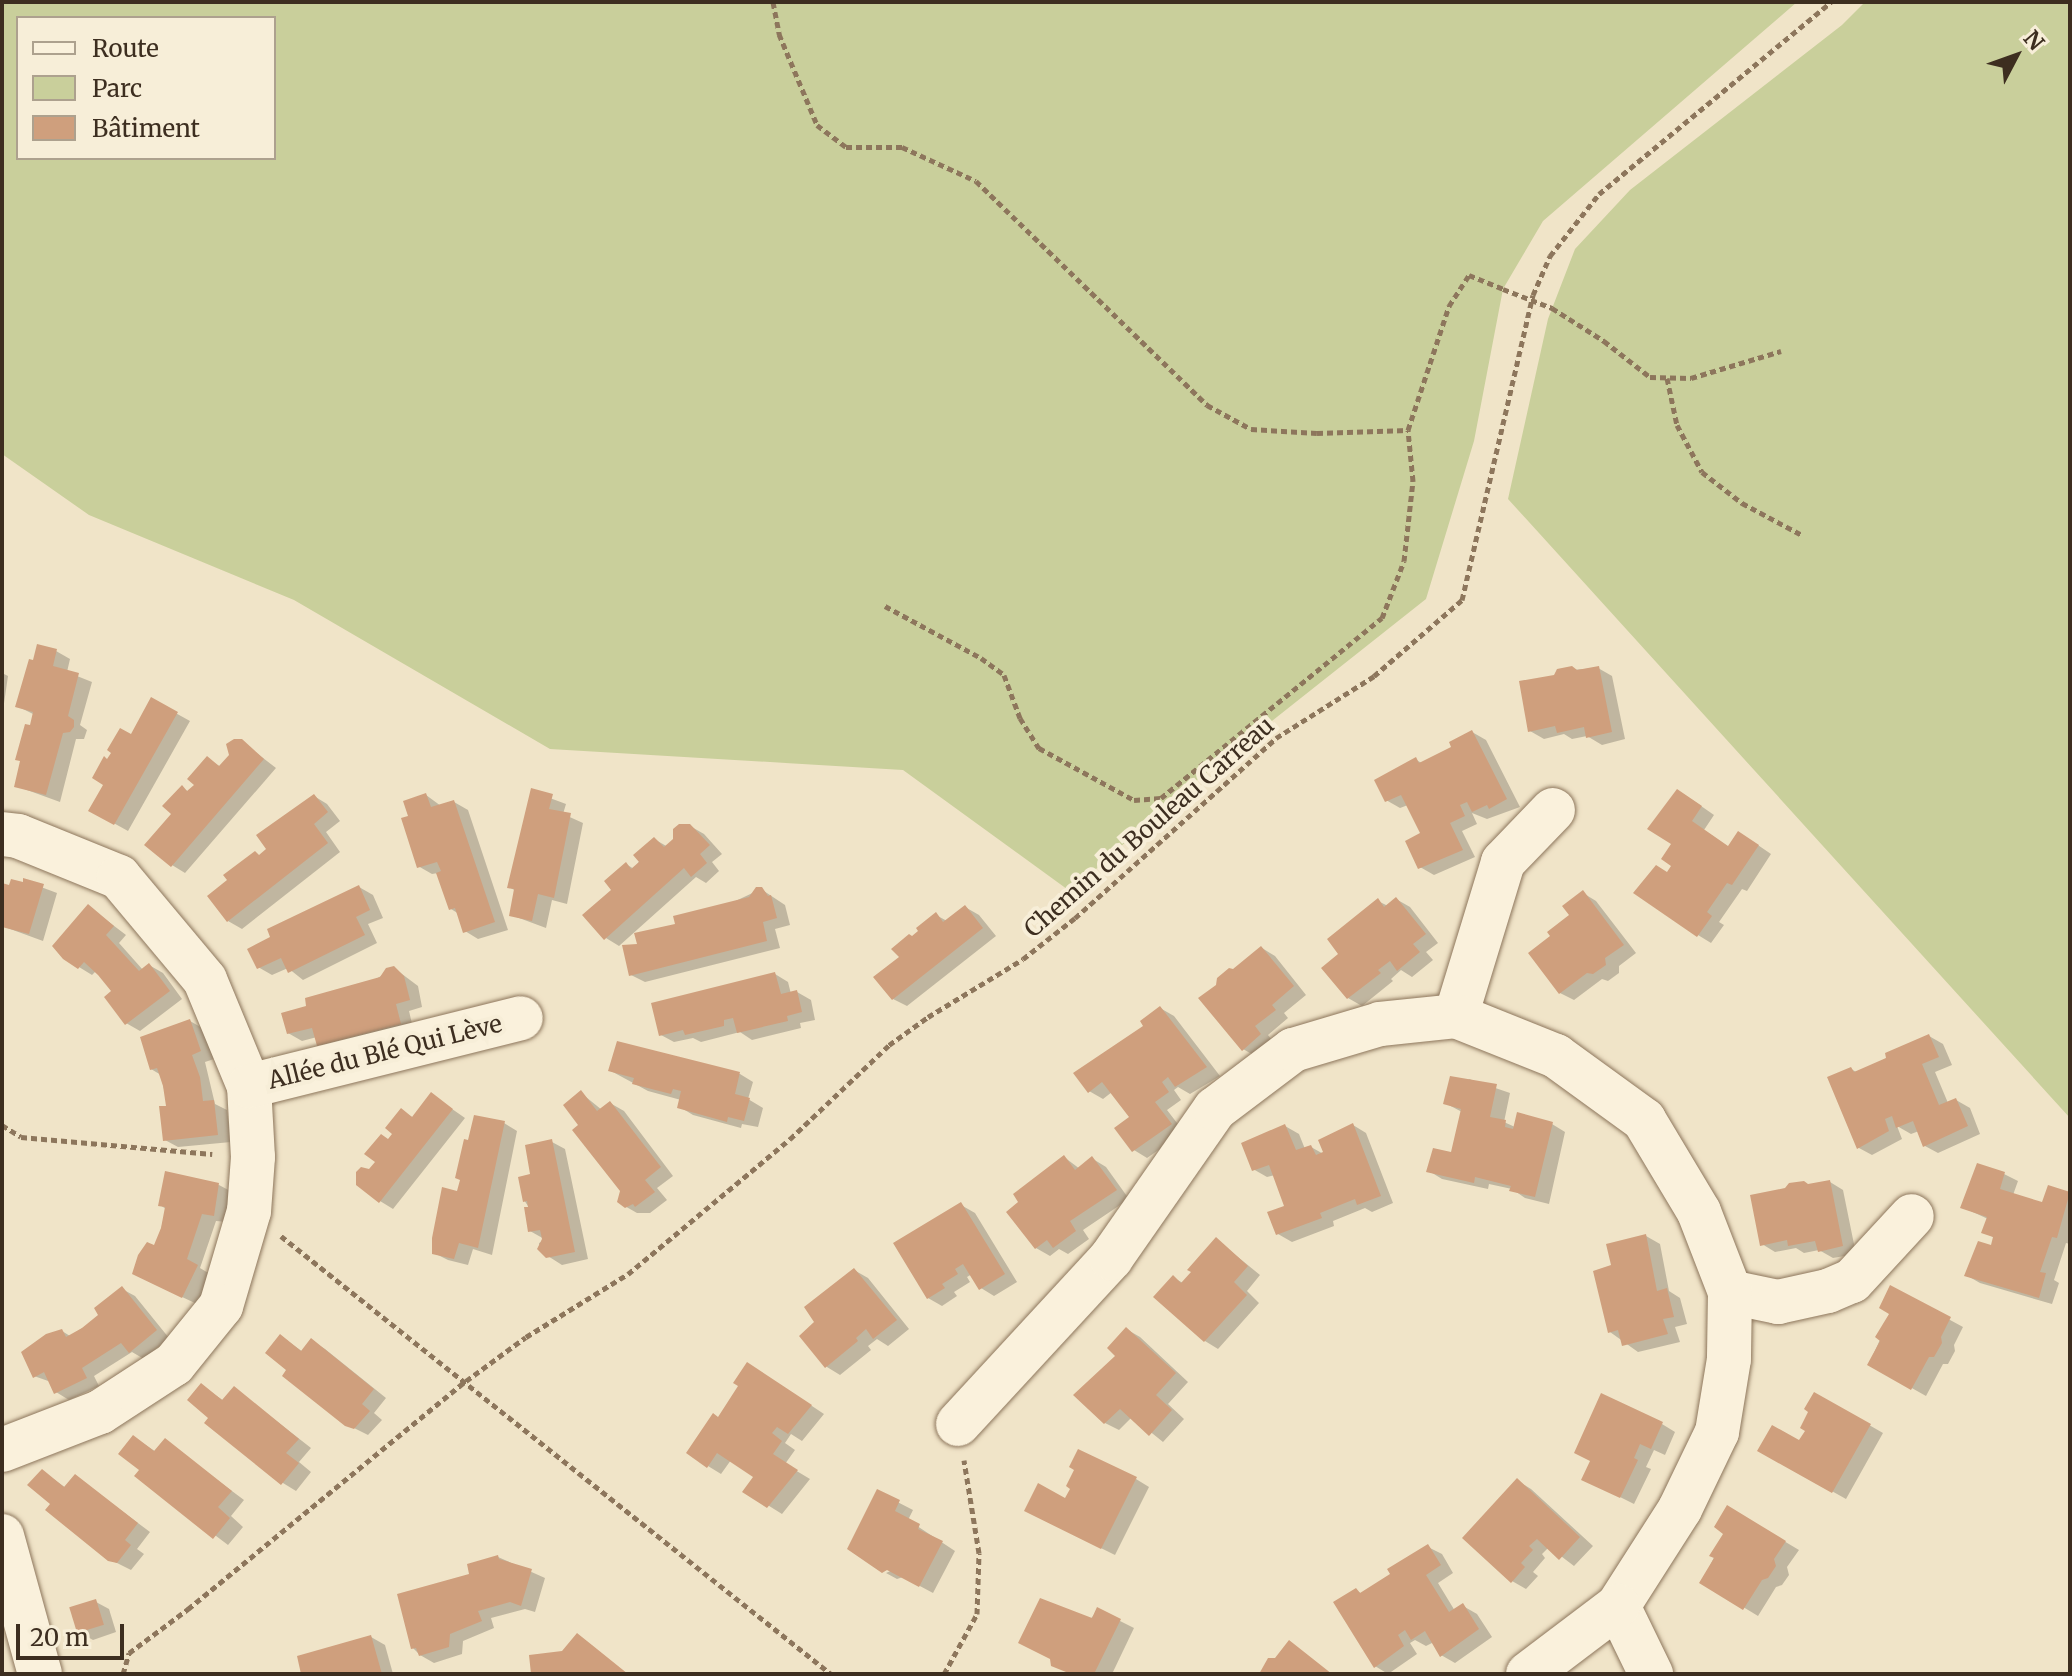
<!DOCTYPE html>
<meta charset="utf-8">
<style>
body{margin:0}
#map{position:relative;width:2072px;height:1676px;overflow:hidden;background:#f0e4c8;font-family:Merriweather,serif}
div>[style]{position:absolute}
.green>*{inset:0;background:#c9cf9b}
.shadow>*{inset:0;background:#0003}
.building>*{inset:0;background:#cf9f7d;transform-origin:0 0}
.path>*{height:5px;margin-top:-2.5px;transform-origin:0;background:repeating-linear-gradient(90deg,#8d765c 0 6px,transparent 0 10px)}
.roads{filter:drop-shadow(0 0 2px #8d765c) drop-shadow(0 0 2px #8d765c)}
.minor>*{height:44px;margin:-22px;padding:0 22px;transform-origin:22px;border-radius:22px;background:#faf1dc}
.path-bridge>*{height:5px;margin-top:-2.5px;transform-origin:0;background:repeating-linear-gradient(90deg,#8d765c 0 6px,transparent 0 10px)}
span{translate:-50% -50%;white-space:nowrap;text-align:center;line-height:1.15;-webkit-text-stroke:8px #f7eed8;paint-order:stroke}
.street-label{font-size:24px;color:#3d2e20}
.frame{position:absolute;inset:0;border:4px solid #3d2e20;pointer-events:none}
.legend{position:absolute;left:16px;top:16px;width:260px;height:144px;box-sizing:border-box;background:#f7eed8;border:2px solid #ada18e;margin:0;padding:10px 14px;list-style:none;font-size:24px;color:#3d2e20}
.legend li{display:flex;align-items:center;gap:16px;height:40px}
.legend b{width:40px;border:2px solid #ada18e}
.north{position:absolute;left:1976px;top:16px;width:80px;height:80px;-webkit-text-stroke:6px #f7eed8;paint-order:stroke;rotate:49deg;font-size:22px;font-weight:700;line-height:32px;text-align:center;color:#3d2e20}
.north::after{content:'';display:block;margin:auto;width:28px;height:36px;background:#3d2e20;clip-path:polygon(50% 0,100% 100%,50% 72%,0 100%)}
.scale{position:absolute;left:16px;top:1624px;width:108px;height:36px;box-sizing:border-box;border:4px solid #3d2e20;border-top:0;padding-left:10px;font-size:24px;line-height:28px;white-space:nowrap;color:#3d2e20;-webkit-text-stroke:6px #f7eed8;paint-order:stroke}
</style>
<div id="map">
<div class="green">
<i style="clip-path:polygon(evenodd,2px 2px,1797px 2px,1543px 221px,1503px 289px,1474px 441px,1426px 599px,1167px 804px,1071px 892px,903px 770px,550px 749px,294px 600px,89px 515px,2px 454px,2px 2px,18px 18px,274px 18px,274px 158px,18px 158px,18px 18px)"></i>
<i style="clip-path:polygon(1865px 2px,2070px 2px,2070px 1118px,1508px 499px,1548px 319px,1575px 249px,1630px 190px,1842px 25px)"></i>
</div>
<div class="shadow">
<i style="clip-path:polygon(56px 651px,70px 659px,67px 672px,92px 682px,80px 725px,87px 730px,84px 739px,76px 739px,60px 802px,16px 786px,35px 715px,17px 706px)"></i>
<i style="clip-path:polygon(1598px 668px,1612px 676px,1625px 739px,1602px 745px,1587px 736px,1572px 739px,1564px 734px,1544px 739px,1530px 731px,1558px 671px)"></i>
<i style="clip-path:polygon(2px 673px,8px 676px,2px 717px)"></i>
<i style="clip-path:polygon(152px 700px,190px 721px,128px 831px,90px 810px,105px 784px,108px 761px,131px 737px)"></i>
<i style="clip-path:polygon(1472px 732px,1486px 740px,1520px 807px,1487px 819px,1472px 813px,1477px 824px,1462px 831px,1475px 857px,1434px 875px,1420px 867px,1422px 834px,1408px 805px,1400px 808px,1386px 800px,1416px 760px,1422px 763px,1454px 748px)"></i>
<i style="clip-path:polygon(241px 741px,276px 768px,185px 873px,172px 865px,174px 813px,182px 788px,189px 792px,197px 785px,207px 759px,221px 767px)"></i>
<i style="clip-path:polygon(531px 791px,566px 804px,563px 814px,583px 823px,567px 904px,552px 900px,546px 928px,511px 915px,516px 891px,509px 887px)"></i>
<i style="clip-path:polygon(426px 795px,441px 806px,454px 802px,468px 810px,508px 930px,478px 939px,465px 931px,459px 914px,451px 909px,438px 873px,432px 874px,418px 866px,411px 818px)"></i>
<i style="clip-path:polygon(314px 796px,327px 804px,340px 821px,326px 832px,340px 852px,242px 929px,228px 921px,269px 850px,259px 835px)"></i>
<i style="clip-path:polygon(1691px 799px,1714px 815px,1704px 830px,1730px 848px,1752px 841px,1771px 854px,1747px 891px,1742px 889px,1719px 922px,1724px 925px,1711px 943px,1698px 935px,1667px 873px,1674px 865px,1674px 844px)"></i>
<i style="clip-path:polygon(690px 826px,704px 834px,722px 854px,712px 862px,719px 871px,706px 883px,696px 877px,619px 946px,606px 938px,614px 890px,626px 864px,634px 869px,654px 839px,668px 847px)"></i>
<i style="clip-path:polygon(25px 881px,57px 893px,43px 941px,2px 926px,2px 886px,25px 885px)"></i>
<i style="clip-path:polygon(359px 887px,373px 895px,383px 918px,368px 924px,377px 943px,303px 980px,288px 968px,272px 975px,258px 967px)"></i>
<i style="clip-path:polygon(761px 889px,785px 905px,790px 925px,775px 929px,780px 948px,645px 982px,631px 975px,640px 946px)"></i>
<i style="clip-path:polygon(1583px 893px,1596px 901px,1636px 953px,1619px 966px,1619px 973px,1608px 981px,1602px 979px,1574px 1000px,1560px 993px,1553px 937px,1572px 916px)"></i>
<i style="clip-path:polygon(1396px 899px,1410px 907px,1438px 943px,1426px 952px,1433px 960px,1412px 977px,1401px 970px,1391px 979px,1393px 981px,1362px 1006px,1348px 998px,1340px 955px,1378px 901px,1388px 906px)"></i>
<i style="clip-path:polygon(88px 906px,126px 935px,119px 943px,143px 970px,149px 965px,163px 973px,182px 999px,140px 1031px,126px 1023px,113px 991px,96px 971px,92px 975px,79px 967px)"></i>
<i style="clip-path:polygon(965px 907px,979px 915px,996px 936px,907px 1006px,893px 999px,901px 958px,912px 938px,936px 915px,947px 921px)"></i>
<i style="clip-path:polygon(1262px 948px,1275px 956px,1306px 995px,1284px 1013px,1288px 1018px,1268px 1035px,1274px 1043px,1257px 1057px,1243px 1049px,1234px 971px)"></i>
<i style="clip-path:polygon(394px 968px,418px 986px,422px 1007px,409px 1011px,414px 1032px,332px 1052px,318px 1044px,317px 1037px,302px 1041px,288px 1033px)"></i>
<i style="clip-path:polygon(775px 974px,788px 982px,791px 994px,797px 992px,811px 1000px,815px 1020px,800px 1023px,801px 1028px,752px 1040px,740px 1032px,701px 1042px,693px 1038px,674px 1042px,661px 1035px)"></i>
<i style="clip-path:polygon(1160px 1008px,1174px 1016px,1220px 1076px,1190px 1094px,1178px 1087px,1174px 1090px,1181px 1100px,1167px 1110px,1184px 1132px,1147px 1158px,1134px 1150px,1131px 1117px,1112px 1092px,1103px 1099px,1089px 1091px)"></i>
<i style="clip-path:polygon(190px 1021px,204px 1029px,214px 1059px,205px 1062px,215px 1104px,227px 1110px,231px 1142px,178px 1147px,165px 1140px,168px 1108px,161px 1075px,151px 1069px)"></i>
<i style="clip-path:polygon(1929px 1036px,1943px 1044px,1952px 1065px,1935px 1072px,1948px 1103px,1956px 1100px,1970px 1108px,1980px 1134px,1938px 1153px,1925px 1146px,1919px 1131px,1911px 1134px,1897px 1126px,1902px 1139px,1872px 1155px,1859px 1148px,1851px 1069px,1858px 1073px)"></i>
<i style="clip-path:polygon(611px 1071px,740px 1074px,753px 1082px,748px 1099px,763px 1108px,758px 1127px,742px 1124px,741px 1128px,693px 1115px,680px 1107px,681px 1100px,648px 1091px)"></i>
<i style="clip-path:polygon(1469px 1079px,1510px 1093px,1504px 1122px,1515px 1127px,1552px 1124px,1565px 1132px,1549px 1204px,1525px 1198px,1512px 1189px,1489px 1184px,1488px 1189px,1442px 1179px,1429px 1171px,1452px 1154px,1462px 1112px,1445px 1103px)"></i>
<i style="clip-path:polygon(581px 1093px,602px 1110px,610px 1103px,624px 1111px,673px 1176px,657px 1188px,667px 1200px,650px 1213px,637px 1213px,623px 1205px,622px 1190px,581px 1125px)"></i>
<i style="clip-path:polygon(432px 1095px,465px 1118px,393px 1209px,380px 1201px,370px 1171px,390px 1141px,402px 1111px,414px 1118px)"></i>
<i style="clip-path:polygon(504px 1123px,517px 1131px,492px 1255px,473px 1249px,468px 1265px,448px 1260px,434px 1253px,459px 1193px)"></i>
<i style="clip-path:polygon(1353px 1125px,1366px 1133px,1393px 1203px,1372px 1212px,1365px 1208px,1333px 1221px,1334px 1226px,1292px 1242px,1278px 1234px,1287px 1207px,1275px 1175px,1267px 1177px,1253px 1169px,1285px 1126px,1299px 1134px,1305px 1149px,1311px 1147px,1327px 1156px)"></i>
<i style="clip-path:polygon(552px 1142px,565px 1149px,588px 1259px,562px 1265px,540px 1251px,539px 1243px,546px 1240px,530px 1231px,530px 1209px,524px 1200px)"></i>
<i style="clip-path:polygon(1064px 1157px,1080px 1169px,1093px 1159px,1106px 1167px,1129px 1199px,1083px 1230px,1089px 1239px,1068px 1254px,1059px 1249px,1050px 1256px,1036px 1248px)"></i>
<i style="clip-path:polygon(2004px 1174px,2018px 1181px,2013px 1195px,2044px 1204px,2049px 1188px,2070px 1194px,2070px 1244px,2066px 1243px,2054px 1280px,2059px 1283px,2052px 1304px,1980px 1283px,1966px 1275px,1992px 1247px,1995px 1238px,1984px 1232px,1988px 1219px,1962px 1207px)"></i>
<i style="clip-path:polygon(1830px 1182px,1843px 1190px,1856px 1254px,1833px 1258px,1819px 1250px,1804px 1253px,1796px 1248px,1775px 1252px,1762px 1244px,1810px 1186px)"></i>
<i style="clip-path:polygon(219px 1185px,232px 1192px,228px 1222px,216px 1221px,200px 1268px,210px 1274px,197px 1304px,148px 1281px,166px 1209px,160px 1205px)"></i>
<i style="clip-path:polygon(961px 1205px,975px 1213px,1017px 1282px,994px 1296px,981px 1288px,972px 1274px,967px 1277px,970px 1282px,954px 1292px,957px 1296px,942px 1306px,928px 1298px)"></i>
<i style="clip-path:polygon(1646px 1236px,1660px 1244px,1669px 1291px,1680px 1298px,1687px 1324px,1675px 1327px,1680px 1342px,1638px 1352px,1610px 1332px,1613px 1267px)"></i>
<i style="clip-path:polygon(1217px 1240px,1260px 1275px,1247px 1291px,1259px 1303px,1218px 1349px,1205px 1341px,1174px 1278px,1183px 1283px)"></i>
<i style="clip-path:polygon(854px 1270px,868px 1278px,909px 1329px,888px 1346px,877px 1339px,868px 1346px,871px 1350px,840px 1375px,827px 1367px,801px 1336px,817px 1323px)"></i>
<i style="clip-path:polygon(1891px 1288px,1963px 1327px,1954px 1345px,1955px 1351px,1948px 1364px,1943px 1364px,1926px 1396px,1869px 1364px,1892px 1313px)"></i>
<i style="clip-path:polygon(122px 1289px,135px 1296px,169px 1338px,144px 1359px,132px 1352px,94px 1376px,99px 1386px,69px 1400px,56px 1392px,51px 1382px,34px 1376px,62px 1331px,70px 1336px,101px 1316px)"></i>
<i style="clip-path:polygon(1126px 1329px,1140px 1337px,1188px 1382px,1168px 1404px,1184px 1419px,1163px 1442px,1132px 1417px,1119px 1430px,1105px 1423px)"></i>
<i style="clip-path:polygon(281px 1336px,303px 1352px,312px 1341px,325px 1349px,386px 1398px,374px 1413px,382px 1420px,368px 1435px,346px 1424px,288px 1370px)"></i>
<i style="clip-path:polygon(761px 1372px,824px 1414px,802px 1441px,791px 1434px,785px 1443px,795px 1450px,785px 1464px,810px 1479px,782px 1514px,745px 1491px,755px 1477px,731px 1460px,721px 1474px,708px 1466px,719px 1419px)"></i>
<i style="clip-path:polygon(201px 1385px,224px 1401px,234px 1388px,311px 1448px,299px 1462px,311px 1472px,296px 1491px,283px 1483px,211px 1417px)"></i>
<i style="clip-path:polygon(1815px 1394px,1883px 1433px,1846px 1499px,1760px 1451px,1800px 1443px,1807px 1430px)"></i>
<i style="clip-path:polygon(1662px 1424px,1675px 1432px,1665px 1455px,1654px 1450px,1646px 1467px,1651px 1469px,1634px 1504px,1584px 1479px)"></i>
<i style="clip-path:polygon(134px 1437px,156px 1452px,165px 1441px,244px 1500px,231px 1516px,243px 1527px,228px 1545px,137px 1476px,142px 1470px)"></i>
<i style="clip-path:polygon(42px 1471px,66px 1488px,75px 1476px,150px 1532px,137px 1549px,144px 1554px,131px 1570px,109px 1559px,53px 1504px)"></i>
<i style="clip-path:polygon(1136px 1479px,1149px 1487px,1115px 1555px,1040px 1518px)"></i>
<i style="clip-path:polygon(1518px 1481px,1531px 1489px,1593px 1546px,1574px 1566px,1549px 1547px,1542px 1554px,1545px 1558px,1533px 1572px,1538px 1576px,1526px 1589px,1512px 1581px)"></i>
<i style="clip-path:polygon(878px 1492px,913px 1510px,908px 1520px,955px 1551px,933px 1593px,903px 1577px,897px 1579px,886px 1573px,897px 1568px)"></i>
<i style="clip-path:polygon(1728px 1508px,1799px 1550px,1787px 1567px,1789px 1575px,1782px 1585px,1776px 1587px,1758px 1616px,1702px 1582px,1726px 1533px)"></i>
<i style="clip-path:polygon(1428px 1547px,1442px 1554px,1453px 1573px,1438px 1583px,1455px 1611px,1463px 1606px,1477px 1614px,1492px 1637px,1455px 1663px,1441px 1655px,1434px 1642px,1426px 1646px,1415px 1640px,1410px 1643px,1417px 1654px,1388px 1674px,1375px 1666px,1356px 1590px,1362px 1594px,1393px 1575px)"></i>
<i style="clip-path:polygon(498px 1557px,545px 1578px,535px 1612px,525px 1609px,491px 1618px,494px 1628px,463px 1641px,462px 1654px,434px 1663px,420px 1655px,413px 1648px,471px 1575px)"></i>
<i style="clip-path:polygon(96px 1602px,109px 1609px,116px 1632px,93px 1640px,79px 1632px)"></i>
<i style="clip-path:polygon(1098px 1610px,1134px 1628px,1112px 1674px,1071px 1674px,1053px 1664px)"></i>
<i style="clip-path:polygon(371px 1637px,385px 1645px,393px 1674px,303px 1674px)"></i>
</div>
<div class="building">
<i style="clip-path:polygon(37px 644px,57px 649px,53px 666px,79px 673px,68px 716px,74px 720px,74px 727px,70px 732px,63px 733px,46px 795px,14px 787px,20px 761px,15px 760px,25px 724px,30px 725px,33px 712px,15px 707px,29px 659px,33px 660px)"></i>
<i style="clip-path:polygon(1572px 666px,1577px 670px,1599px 666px,1612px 732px,1586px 738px,1584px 727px,1557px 733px,1555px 726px,1528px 732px,1519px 681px,1554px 675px,1557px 669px)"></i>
<i style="clip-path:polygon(151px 697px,178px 712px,114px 825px,88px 811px,103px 785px,92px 778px,104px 756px,107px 759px,111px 753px,107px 750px,120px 728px,131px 734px)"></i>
<i style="clip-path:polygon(1472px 730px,1507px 799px,1489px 809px,1487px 805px,1472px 812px,1467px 802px,1460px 805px,1465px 816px,1450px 823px,1463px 850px,1418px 869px,1405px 841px,1420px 833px,1401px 795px,1385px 802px,1374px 780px,1416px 757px,1419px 763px,1451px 747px,1449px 742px)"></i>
<i style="clip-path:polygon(234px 739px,242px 739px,264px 759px,171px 867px,144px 845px,171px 814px,162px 806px,182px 785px,187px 791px,194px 785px,187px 779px,207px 756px,219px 766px,229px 755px,226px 744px)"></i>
<i style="clip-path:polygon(531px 788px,553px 794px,549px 809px,571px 813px,554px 898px,538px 894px,532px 921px,509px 916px,514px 889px,507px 888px)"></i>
<i style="clip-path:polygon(1677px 789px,1702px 806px,1692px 821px,1728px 846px,1738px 831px,1759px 845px,1732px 885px,1727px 883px,1707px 912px,1712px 916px,1697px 937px,1633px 893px,1656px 865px,1667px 872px,1671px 866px,1661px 859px,1671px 844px,1647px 829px)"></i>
<i style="clip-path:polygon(426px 793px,431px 807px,454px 800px,495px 922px,463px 933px,455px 908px,449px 910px,436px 873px,441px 871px,437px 862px,417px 868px,401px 818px,408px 816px,403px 801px)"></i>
<i style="clip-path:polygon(314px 794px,328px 812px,314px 824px,328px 843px,227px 922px,207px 896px,227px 880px,223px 875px,255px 851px,259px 855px,266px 849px,256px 835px)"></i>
<i style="clip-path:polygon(679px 824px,690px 824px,710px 845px,700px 854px,707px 863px,691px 877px,684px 868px,604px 940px,582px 915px,611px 890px,604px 881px,626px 862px,631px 869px,639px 862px,633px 855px,654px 837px,664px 847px,673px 839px,673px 829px)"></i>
<i style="clip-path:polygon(23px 878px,44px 884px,29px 934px,2px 927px,2px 883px,9px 885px,11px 879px,23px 882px)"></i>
<i style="clip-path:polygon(359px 885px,370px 910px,356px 917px,365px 935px,288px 973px,281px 958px,257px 969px,247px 949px,270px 937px,267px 929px)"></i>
<i style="clip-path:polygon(756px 887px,762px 887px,768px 896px,771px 895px,777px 918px,763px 922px,767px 941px,629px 976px,622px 945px,637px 944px,634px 933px,675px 924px,673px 916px,749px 897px)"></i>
<i style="clip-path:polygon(1583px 890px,1624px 945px,1605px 958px,1606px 965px,1593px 974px,1587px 973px,1559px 994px,1528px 953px,1550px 936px,1547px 932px,1569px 915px,1562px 906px)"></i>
<i style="clip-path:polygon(1396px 897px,1426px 934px,1413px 944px,1420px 952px,1397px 971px,1390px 961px,1378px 970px,1381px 973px,1347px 999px,1321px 968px,1338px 954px,1327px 939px,1378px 898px,1384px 907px)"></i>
<i style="clip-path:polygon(88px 904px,114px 926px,106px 935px,139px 971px,149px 963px,170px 991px,125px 1025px,104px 997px,111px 991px,98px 975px,84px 962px,78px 969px,63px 959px,52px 946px)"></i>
<i style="clip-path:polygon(965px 905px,983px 928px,892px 1000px,873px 977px,899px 957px,891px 949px,909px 934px,912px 936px,918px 931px,916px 928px,936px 912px,943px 922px)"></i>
<i style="clip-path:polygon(1261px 946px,1294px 986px,1272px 1005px,1276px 1010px,1255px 1026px,1261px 1034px,1242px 1051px,1198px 998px,1216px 985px,1217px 978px,1229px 968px,1233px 969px)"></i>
<i style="clip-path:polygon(394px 966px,404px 976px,410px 1000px,396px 1004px,401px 1024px,317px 1046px,312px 1028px,287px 1034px,281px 1013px,306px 1006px,305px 998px,380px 977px,386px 968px)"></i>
<i style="clip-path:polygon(775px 972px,781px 994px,797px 990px,802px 1012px,787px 1016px,788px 1021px,737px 1033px,733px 1018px,724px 1020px,724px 1026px,685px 1035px,683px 1030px,659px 1036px,651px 1003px)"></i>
<i style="clip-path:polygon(1160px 1006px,1207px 1067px,1175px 1087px,1168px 1077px,1162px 1082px,1169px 1092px,1155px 1102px,1172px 1124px,1132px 1152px,1114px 1128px,1129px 1117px,1102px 1082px,1088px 1093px,1073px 1073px,1143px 1026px,1140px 1021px)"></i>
<i style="clip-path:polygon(190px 1019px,201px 1051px,192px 1055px,200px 1077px,203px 1101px,214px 1100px,218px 1135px,163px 1141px,159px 1106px,166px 1106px,163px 1086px,157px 1068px,150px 1070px,140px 1037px)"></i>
<i style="clip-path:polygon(1929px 1034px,1939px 1057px,1922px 1064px,1939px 1105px,1956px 1098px,1968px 1126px,1923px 1147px,1913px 1121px,1896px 1128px,1892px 1116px,1885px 1119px,1889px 1131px,1857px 1149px,1827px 1077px,1851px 1067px,1854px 1072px,1886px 1058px,1885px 1053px)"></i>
<i style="clip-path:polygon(617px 1041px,740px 1072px,735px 1094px,750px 1098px,744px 1121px,728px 1117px,727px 1122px,677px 1108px,681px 1091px,673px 1089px,671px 1094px,632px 1084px,634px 1078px,608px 1071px)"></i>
<i style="clip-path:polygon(1450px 1076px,1497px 1084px,1490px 1117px,1506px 1120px,1505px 1127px,1513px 1129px,1517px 1112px,1553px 1122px,1535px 1197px,1509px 1191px,1511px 1186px,1475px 1177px,1474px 1183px,1426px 1172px,1433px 1148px,1451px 1152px,1461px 1109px,1443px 1104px)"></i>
<i style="clip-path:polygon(581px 1090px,597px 1111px,610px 1101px,661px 1167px,645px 1180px,655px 1192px,635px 1207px,633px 1204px,625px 1208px,617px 1202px,620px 1191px,572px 1130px,578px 1125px,563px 1105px)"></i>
<i style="clip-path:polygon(431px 1092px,453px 1109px,379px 1203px,356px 1185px,356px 1172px,361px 1167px,369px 1169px,375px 1162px,364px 1154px,381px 1134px,388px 1139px,392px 1134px,385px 1128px,401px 1108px,412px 1117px)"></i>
<i style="clip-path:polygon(474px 1115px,505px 1121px,478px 1248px,459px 1243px,454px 1259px,432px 1254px,432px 1238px,442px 1187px,457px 1191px,460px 1180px,455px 1178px,464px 1139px,468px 1140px)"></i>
<i style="clip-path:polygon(1353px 1123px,1381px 1196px,1357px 1205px,1355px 1199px,1320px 1213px,1322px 1218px,1276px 1235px,1267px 1212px,1284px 1206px,1269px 1165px,1252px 1171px,1241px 1143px,1285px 1124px,1296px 1150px,1311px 1145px,1316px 1155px,1323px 1152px,1318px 1140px)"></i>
<i style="clip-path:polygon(552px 1139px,575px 1252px,546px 1258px,537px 1249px,542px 1239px,540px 1230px,528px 1232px,524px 1207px,528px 1207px,527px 1201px,523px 1202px,518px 1177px,530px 1174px,525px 1145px)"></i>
<i style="clip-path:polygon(1064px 1155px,1075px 1170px,1092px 1156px,1117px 1190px,1070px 1221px,1076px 1231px,1053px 1248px,1047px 1240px,1035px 1249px,1006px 1212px,1018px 1202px,1013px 1194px)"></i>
<i style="clip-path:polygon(1977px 1163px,2005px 1172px,2000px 1189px,2042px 1202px,2048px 1185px,2070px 1192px,2057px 1238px,2052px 1237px,2040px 1272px,2046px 1273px,2039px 1298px,1964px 1276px,1978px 1241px,1991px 1245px,1993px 1237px,1981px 1233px,1987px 1217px,1960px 1208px)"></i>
<i style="clip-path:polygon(165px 1171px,219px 1183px,214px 1216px,202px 1214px,187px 1259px,198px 1265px,182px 1298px,132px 1274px,138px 1255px,147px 1242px,154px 1245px,161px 1228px,165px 1207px,158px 1206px)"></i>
<i style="clip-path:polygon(1830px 1180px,1843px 1246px,1818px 1252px,1815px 1241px,1788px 1246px,1787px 1240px,1760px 1246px,1750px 1195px,1785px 1188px,1789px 1183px,1804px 1181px,1808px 1184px)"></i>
<i style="clip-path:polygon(961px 1202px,1005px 1274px,979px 1290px,963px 1264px,955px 1269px,958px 1274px,942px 1284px,945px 1288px,927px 1299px,893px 1243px)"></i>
<i style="clip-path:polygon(1646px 1234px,1657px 1291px,1667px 1288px,1674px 1317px,1663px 1319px,1668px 1334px,1622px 1346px,1618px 1330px,1608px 1333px,1593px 1271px,1611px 1265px,1606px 1244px)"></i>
<i style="clip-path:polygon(1216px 1237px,1248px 1266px,1234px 1282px,1247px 1295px,1204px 1342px,1153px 1297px,1173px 1275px,1181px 1283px,1191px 1272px,1187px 1270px)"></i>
<i style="clip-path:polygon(854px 1268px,897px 1320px,873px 1339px,866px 1329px,856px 1338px,858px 1341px,825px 1368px,799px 1336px,814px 1322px,804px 1307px)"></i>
<i style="clip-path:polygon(1890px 1285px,1951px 1317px,1941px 1337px,1942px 1343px,1934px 1357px,1929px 1357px,1911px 1390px,1867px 1365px,1880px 1341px,1875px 1337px,1889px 1314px,1879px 1308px)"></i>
<i style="clip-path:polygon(122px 1286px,157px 1330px,129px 1353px,121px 1343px,82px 1368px,87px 1378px,54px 1394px,44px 1372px,33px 1378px,21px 1352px,46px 1334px,62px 1329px,66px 1337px,82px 1328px,98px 1315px,94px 1308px)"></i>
<i style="clip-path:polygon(1126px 1327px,1176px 1373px,1156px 1395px,1172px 1410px,1149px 1436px,1120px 1409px,1104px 1424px,1073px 1395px,1115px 1356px,1107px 1348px)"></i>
<i style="clip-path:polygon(280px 1334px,301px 1351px,311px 1338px,374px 1389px,362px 1404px,370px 1411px,354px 1429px,345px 1426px,282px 1376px,286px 1370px,265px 1353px)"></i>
<i style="clip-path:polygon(747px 1362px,812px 1405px,788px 1434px,777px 1427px,772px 1433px,782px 1441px,773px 1454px,798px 1470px,767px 1508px,742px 1492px,753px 1477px,717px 1453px,707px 1468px,686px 1453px,713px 1413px,718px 1417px,738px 1386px,733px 1383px)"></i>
<i style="clip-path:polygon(201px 1383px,222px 1400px,234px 1386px,299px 1439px,286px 1453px,299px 1463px,281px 1485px,204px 1423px,208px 1418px,187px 1400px)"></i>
<i style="clip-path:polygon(1814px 1392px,1871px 1424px,1832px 1493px,1757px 1451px,1772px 1425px,1799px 1440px,1805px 1431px,1800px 1428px,1808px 1412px,1804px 1409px)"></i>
<i style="clip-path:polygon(1601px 1393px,1663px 1422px,1651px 1449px,1640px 1444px,1634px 1458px,1638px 1460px,1620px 1498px,1581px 1480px,1590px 1461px,1574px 1453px)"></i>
<i style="clip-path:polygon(133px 1435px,154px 1451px,165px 1438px,232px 1491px,218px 1507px,230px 1518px,213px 1539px,134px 1476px,139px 1470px,118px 1454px)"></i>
<i style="clip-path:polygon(1078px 1449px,1137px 1477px,1101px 1549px,1024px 1511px,1038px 1483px,1065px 1498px,1070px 1489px,1066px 1486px,1074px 1470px,1069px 1467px)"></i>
<i style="clip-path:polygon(42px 1469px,64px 1487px,75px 1474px,138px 1523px,125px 1540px,131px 1545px,117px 1563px,108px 1561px,45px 1510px,50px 1504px,27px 1485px)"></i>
<i style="clip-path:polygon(1517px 1478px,1580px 1537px,1559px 1560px,1537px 1539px,1529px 1546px,1533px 1550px,1521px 1563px,1525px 1567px,1511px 1583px,1462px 1538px)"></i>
<i style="clip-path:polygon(877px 1489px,900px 1500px,895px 1511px,920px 1524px,918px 1529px,943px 1541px,919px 1587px,887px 1570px,882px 1573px,847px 1549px)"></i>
<i style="clip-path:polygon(1727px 1505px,1786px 1541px,1774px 1559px,1776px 1566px,1768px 1578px,1762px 1580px,1743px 1610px,1699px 1583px,1714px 1558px,1709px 1556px,1723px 1534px,1714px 1527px)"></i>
<i style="clip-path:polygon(1428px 1544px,1441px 1565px,1426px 1575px,1449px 1612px,1463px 1603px,1479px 1629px,1440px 1657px,1425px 1631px,1411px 1640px,1405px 1630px,1398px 1635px,1404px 1646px,1374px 1668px,1333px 1602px,1356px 1588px,1360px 1593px,1390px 1574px,1387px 1569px)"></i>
<i style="clip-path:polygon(498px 1555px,499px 1559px,532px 1569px,521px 1606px,510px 1602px,478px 1611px,482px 1621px,450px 1634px,449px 1647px,419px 1656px,416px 1648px,411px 1649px,397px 1594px,469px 1574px,467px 1564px)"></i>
<i style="clip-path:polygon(1040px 1598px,1092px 1618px,1097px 1607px,1121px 1619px,1094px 1674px,1066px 1672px,1051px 1666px,1050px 1659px,1018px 1643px)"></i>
<i style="left:96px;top:1599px;width:27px;height:28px;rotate:73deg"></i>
<i style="clip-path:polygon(577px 1633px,592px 1645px,628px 1674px,531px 1674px,529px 1655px,562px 1651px)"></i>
<i style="clip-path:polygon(371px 1635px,382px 1674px,301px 1674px,297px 1656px)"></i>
<i style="clip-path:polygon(1289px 1640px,1332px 1674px,1259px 1674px,1268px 1658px,1275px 1658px)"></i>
</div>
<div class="path">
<i style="left:773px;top:2px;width:33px;rotate:79deg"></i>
<i style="left:779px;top:34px;width:99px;rotate:67.3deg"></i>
<i style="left:817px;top:125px;width:36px;rotate:37deg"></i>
<i style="left:846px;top:147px;width:56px"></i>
<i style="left:902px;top:147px;width:81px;rotate:24.7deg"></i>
<i style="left:976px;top:181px;width:322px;rotate:44.1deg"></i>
<i style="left:1207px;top:405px;width:50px;rotate:28.6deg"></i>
<i style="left:1251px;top:429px;width:66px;rotate:3.5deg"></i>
<i style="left:1317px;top:433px;width:91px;rotate:-1.9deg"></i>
<i style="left:1552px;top:308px;width:62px;rotate:32.4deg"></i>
<i style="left:1604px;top:341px;width:58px;rotate:38deg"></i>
<i style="left:1650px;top:377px;width:41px;rotate:1.4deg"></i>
<i style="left:1691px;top:378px;width:94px;rotate:-16.7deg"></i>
<i style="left:1667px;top:378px;width:48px;rotate:78deg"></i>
<i style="left:1677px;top:425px;width:53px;rotate:62deg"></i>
<i style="left:1702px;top:472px;width:51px;rotate:37.8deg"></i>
<i style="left:1742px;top:503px;width:68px;rotate:28.1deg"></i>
<i style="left:885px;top:606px;width:109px;rotate:28.4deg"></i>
<i style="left:981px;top:658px;width:29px;rotate:36deg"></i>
<i style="left:1004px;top:675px;width:46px;rotate:69.6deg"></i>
<i style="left:1020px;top:718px;width:36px;rotate:58deg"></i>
<i style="left:1039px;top:748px;width:108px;rotate:28.7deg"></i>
<i style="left:1134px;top:800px;width:27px;rotate:-4deg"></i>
<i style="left:1161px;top:798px;width:285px;rotate:-39.2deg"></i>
<i style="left:1382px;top:618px;width:61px;rotate:-68.9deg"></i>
<i style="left:1404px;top:561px;width:81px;rotate:-83.6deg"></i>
<i style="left:1413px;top:481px;width:51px;rotate:-95.6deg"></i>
<i style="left:1408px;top:430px;width:131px;rotate:-71.7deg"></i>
<i style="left:1449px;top:306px;width:37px;rotate:-57deg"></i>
<i style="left:1469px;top:275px;width:37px;rotate:22deg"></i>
<i style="left:2px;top:1125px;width:22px;rotate:32deg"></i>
<i style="left:21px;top:1137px;width:192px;rotate:5.1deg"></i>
<i style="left:281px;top:1236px;width:703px;rotate:38.53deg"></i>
<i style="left:123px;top:1674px;width:22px;rotate:-74deg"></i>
<i style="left:129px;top:1653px;width:74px;rotate:-36.7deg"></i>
<i style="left:188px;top:1609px;width:360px;rotate:-39.4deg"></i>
<i style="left:466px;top:1381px;width:74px;rotate:-36.3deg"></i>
<i style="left:526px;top:1337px;width:120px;rotate:-31.7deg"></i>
<i style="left:628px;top:1274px;width:211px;rotate:-39.8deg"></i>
<i style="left:790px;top:1139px;width:137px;rotate:-43.5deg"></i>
<i style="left:889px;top:1045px;width:48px;rotate:-35.7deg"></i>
<i style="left:928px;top:1017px;width:111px;rotate:-31.4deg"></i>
<i style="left:1023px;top:959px;width:66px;rotate:-38.3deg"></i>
<i style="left:1075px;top:918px;width:270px;rotate:-41.8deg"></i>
<i style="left:1276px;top:738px;width:116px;rotate:-32.3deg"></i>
<i style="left:1374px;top:676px;width:116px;rotate:-40.8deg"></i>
<i style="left:1462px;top:600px;width:313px;rotate:-76.9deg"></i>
<i style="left:1533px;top:295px;width:43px;rotate:-66.4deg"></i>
<i style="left:1550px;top:256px;width:79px;rotate:-51.7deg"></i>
<i style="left:1599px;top:194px;width:301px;rotate:-39.6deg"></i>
<i style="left:944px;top:1674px;width:68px;rotate:-61.2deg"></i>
<i style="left:977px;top:1614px;width:61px;rotate:-88.1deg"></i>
<i style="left:979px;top:1553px;width:94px;rotate:-99.2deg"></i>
</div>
<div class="roads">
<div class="minor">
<i style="left:2px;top:834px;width:16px;rotate:7deg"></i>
<i style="left:18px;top:836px;width:109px;rotate:22.1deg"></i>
<i style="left:119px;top:877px;width:134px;rotate:50.1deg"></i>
<i style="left:205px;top:980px;width:115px;rotate:67.5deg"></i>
<i style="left:249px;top:1086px;width:71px;rotate:86.8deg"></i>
<i style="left:253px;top:1157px;width:54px;rotate:94.2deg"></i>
<i style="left:249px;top:1211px;width:99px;rotate:106.4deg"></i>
<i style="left:221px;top:1306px;width:75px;rotate:129deg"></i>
<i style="left:174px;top:1364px;width:88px;rotate:147deg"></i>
<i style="left:100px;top:1412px;width:105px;rotate:158.8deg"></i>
<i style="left:1456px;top:1016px;width:161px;rotate:-73deg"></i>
<i style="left:1503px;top:862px;width:72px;rotate:-46.1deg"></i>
<i style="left:249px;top:1086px;width:280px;rotate:-14deg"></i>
<i style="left:1730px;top:1292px;width:49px;rotate:11.8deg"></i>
<i style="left:1778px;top:1302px;width:51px;rotate:-12.4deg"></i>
<i style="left:1828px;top:1291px;width:26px;rotate:-23deg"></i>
<i style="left:1852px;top:1281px;width:88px;rotate:-47.3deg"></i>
<i style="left:958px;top:1424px;width:226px;rotate:-47.3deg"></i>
<i style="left:1111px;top:1258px;width:182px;rotate:-55.1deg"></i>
<i style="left:1215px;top:1109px;width:98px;rotate:-37.1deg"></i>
<i style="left:1293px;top:1050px;width:91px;rotate:-16.6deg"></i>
<i style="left:1380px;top:1024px;width:76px;rotate:-6deg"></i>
<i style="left:1456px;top:1016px;width:108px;rotate:21.8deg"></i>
<i style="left:1556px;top:1056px;width:109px;rotate:36deg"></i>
<i style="left:1644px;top:1120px;width:107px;rotate:59.1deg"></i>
<i style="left:1699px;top:1212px;width:86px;rotate:68.8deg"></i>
<i style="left:1730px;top:1292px;width:67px;rotate:90.9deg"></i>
<i style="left:1729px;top:1359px;width:74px;rotate:99.3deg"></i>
<i style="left:1717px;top:1432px;width:85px;rotate:115.7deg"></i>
<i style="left:1680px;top:1509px;width:115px;rotate:122.6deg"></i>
<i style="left:1618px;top:1606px;width:76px;rotate:64.1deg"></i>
<i style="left:2px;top:1536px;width:143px;rotate:74.6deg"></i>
<i style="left:1528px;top:1674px;width:113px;rotate:-37.1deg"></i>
</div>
</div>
<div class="path-bridge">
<i style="left:1503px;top:289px;width:53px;rotate:21.2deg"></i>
</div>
<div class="street-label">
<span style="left:1149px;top:827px;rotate:-41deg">Chemin du Bouleau Carreau</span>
<span style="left:385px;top:1052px;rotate:-14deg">Allée du Blé Qui Lève</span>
</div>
<div class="frame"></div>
<ul class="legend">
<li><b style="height:10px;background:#faf1dc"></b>Route</li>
<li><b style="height:22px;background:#c9cf9b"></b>Parc</li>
<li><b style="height:22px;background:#cf9f7d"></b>Bâtiment</li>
</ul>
<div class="north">N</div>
<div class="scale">20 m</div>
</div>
